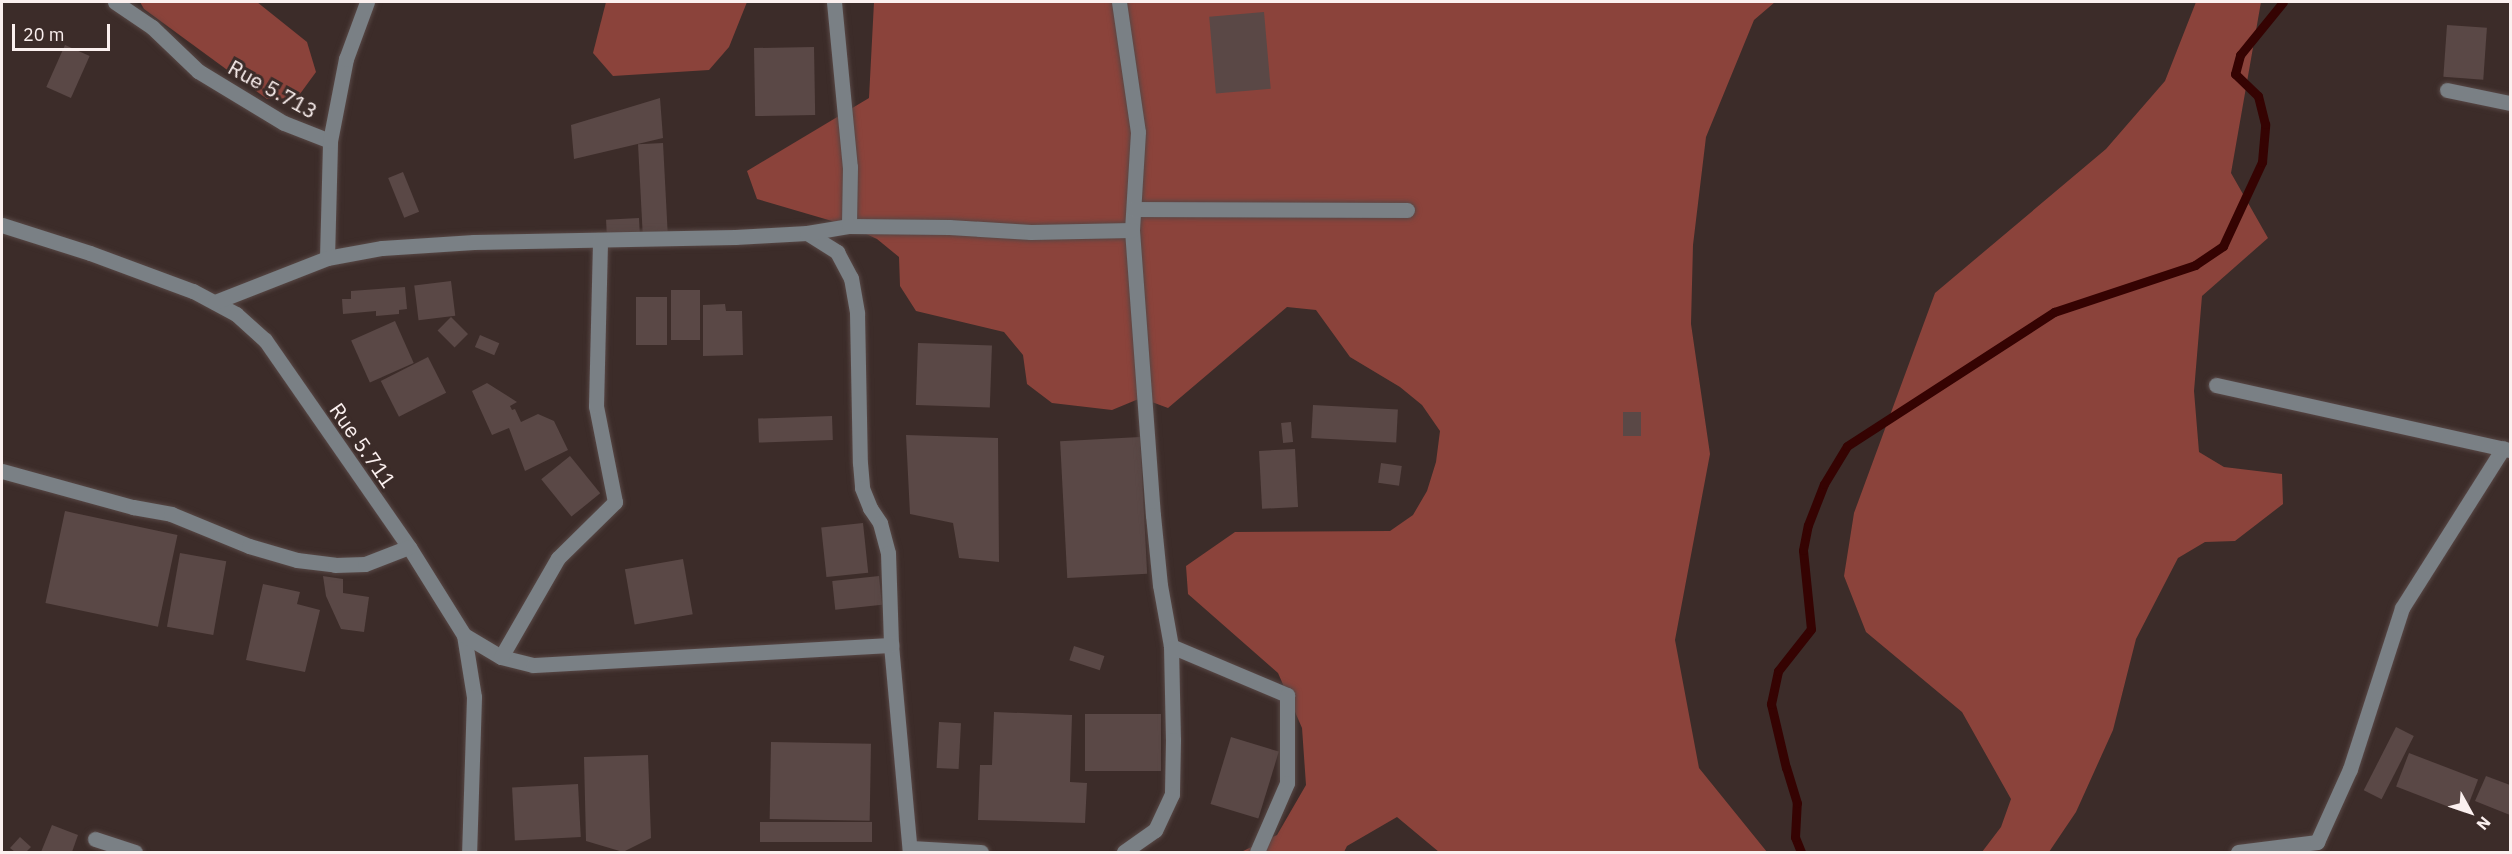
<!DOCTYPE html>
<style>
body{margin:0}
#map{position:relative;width:2512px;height:854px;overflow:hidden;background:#3c2c29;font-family:"IBM Plex Sans",sans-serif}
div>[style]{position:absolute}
.forest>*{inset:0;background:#8b433b}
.stream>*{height:9px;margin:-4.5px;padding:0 4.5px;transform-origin:4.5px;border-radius:4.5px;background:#350302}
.building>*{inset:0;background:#5a4846;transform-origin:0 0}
.roads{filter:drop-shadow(0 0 2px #574745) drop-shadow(0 0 2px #574745)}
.minor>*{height:15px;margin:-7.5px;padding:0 7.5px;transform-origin:7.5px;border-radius:7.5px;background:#7a8085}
span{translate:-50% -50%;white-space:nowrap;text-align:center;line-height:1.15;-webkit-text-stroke:6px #3c2c29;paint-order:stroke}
.street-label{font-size:21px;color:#fbf0ef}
.frame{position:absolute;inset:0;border:3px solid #fbf0ef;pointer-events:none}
.north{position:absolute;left:2440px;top:782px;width:60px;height:60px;-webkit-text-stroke:4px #3c2c29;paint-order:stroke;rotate:130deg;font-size:16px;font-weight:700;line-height:24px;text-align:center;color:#fbf0ef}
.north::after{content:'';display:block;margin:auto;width:21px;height:27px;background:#fbf0ef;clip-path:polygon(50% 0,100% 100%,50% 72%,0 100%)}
.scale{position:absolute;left:12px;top:24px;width:98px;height:27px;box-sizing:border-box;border:3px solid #fbf0ef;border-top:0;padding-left:8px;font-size:18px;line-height:21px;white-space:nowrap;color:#fbf0ef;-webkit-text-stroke:4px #3c2c29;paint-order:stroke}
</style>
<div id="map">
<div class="forest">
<i style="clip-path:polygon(140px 2px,257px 2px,307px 42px,316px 72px,297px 98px,267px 99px,144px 9px)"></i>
<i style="clip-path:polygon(606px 2px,747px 2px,729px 47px,709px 70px,613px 76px,593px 53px)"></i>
<i style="clip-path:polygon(874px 2px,1775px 2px,1754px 20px,1706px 137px,1693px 245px,1691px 324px,1710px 454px,1675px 640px,1699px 768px,1767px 852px,1439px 852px,1397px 817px,1347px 846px,1344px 852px,1241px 852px,1277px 835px,1306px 785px,1302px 728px,1278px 673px,1188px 594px,1186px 566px,1235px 532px,1390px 531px,1413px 515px,1427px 491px,1436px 462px,1440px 431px,1422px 405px,1400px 387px,1350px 357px,1316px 310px,1287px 307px,1168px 408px,1141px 398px,1112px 410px,1052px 403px,1027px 384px,1023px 355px,1004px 332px,916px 311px,900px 286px,899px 257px,877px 239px,849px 226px,757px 199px,747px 171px,869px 98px)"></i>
<i style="clip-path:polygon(2196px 2px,2261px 2px,2231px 173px,2268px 238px,2202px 296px,2194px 391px,2199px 452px,2224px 467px,2282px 474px,2283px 504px,2235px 541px,2205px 542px,2178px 558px,2136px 639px,2113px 730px,2076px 812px,2049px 852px,1982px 852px,2001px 827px,2011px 799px,1962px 712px,1866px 632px,1844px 576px,1854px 513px,1935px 293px,2106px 149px,2165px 81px)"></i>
</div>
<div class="stream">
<i style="left:1801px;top:852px;width:16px;rotate:-112deg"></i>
<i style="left:1795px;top:837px;width:34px;rotate:-87deg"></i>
<i style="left:1797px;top:803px;width:37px;rotate:-107deg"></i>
<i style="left:1786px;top:768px;width:66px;rotate:-103.2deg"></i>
<i style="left:1771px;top:704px;width:34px;rotate:-78deg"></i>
<i style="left:1778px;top:671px;width:53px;rotate:-51.8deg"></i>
<i style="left:1811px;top:629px;width:79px;rotate:-95.8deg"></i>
<i style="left:1803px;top:550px;width:25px;rotate:-79deg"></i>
<i style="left:1808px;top:525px;width:44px;rotate:-68.7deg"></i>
<i style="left:1824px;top:484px;width:44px;rotate:-58.8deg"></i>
<i style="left:1847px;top:446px;width:247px;rotate:-32.9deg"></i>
<i style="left:2054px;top:312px;width:149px;rotate:-18.4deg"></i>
<i style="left:2195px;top:265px;width:34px;rotate:-34deg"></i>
<i style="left:2223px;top:246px;width:93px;rotate:-65.1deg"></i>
<i style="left:2262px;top:162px;width:38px;rotate:-85deg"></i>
<i style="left:2265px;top:124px;width:29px;rotate:-104deg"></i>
<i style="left:2258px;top:96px;width:32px;rotate:-136deg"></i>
<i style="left:2235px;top:74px;width:20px;rotate:-75deg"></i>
<i style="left:2240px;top:55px;width:68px;rotate:-50.9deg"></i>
</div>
<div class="building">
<i style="left:1264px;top:12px;width:77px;height:55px;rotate:85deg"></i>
<i style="left:2447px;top:25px;width:40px;height:52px;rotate:4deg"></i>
<i style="left:65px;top:45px;width:27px;height:46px;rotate:24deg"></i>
<i style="left:814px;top:47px;width:68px;height:60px;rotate:89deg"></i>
<i style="clip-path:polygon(660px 98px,663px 138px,574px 159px,571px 125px)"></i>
<i style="left:663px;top:143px;width:88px;height:25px;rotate:87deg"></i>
<i style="left:403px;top:172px;width:43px;height:16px;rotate:68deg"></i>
<i style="left:639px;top:218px;width:18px;height:33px;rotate:87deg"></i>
<i style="left:451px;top:281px;width:35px;height:37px;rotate:83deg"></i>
<i style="clip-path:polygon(405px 287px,407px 309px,399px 310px,399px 314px,376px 316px,376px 311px,343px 314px,342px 299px,351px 299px,351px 291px)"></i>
<i style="left:671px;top:290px;width:29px;height:50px"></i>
<i style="left:667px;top:297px;width:48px;height:31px;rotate:90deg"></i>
<i style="clip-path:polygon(725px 304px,726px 311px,742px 311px,743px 355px,703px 356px,703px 305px)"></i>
<i style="left:451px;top:317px;width:24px;height:19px;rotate:45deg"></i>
<i style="left:395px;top:321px;width:46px;height:48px;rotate:66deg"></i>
<i style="left:480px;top:335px;width:21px;height:13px;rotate:23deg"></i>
<i style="left:918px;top:343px;width:74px;height:62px;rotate:2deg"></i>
<i style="left:428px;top:357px;width:40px;height:53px;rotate:63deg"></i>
<i style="clip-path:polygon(487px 383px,517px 402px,510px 406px,512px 410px,515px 409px,521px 422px,538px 414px,554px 421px,568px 450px,525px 471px,509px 428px,492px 435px,472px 391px)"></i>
<i style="left:1313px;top:405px;width:85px;height:33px;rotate:3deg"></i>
<i style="left:1641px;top:412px;width:24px;height:18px;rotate:90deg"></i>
<i style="left:832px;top:416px;width:24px;height:74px;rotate:88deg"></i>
<i style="left:1291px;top:422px;width:20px;height:10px;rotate:84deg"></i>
<i style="clip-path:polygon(906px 435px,998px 438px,999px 562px,959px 558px,953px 523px,910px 514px)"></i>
<i style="left:1140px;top:437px;width:137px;height:80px;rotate:87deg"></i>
<i style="left:1295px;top:449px;width:58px;height:36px;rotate:87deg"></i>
<i style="left:570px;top:456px;width:48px;height:37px;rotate:51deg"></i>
<i style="left:1381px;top:463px;width:21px;height:20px;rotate:8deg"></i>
<i style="left:65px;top:511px;width:115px;height:94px;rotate:12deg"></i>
<i style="left:863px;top:523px;width:50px;height:42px;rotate:84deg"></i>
<i style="left:180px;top:553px;width:47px;height:75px;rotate:10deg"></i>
<i style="left:683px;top:559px;width:56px;height:59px;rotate:80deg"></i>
<i style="clip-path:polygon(323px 576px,343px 579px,343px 593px,369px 597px,364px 632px,341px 629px,326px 596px)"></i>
<i style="left:879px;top:576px;width:29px;height:47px;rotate:84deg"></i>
<i style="clip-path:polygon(263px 584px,300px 592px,297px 604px,320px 610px,305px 672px,246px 660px)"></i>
<i style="left:1074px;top:646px;width:32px;height:15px;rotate:18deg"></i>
<i style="clip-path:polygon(994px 712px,1072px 715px,1070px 782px,1087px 783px,1085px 823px,978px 820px,980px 765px,992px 765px)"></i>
<i style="left:1161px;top:714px;width:57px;height:76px;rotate:90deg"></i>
<i style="left:939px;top:722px;width:22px;height:46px;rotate:3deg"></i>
<i style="left:2396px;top:727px;width:20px;height:71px;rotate:27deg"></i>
<i style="left:1231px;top:737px;width:50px;height:70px;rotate:17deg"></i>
<i style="left:771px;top:742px;width:100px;height:77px;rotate:1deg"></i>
<i style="left:2409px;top:753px;width:74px;height:36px;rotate:21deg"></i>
<i style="clip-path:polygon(648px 755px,651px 838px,623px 852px,586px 841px,584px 757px)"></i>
<i style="clip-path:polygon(2486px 776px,2510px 785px,2510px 815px,2475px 801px)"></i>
<i style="left:578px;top:784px;width:53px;height:66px;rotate:87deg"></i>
<i style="left:872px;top:822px;width:20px;height:112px;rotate:90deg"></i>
<i style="clip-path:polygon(52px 825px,78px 835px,72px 852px,41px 852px)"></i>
<i style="clip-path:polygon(20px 837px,31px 847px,26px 852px,15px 852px,10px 848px)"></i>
</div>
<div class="roads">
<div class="minor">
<i style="left:115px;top:2px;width:45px;rotate:34deg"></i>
<i style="left:152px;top:27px;width:64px;rotate:43.7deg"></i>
<i style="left:198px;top:71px;width:100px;rotate:31.2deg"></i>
<i style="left:284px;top:123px;width:49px;rotate:21.4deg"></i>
<i style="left:834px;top:2px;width:166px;rotate:84.5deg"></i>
<i style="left:850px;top:167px;width:59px;rotate:91deg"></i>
<i style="left:1119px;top:2px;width:131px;rotate:81.7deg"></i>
<i style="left:1138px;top:132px;width:98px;rotate:93.5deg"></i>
<i style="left:1132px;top:230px;width:286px;rotate:85.8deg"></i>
<i style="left:1153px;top:515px;width:70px;rotate:84.3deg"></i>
<i style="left:1160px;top:585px;width:62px;rotate:79.8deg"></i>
<i style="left:1171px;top:646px;width:94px;rotate:88.8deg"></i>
<i style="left:1173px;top:740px;width:54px;rotate:91.1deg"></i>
<i style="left:1172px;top:794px;width:40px;rotate:115deg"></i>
<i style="left:1155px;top:830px;width:38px;rotate:145deg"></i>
<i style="left:2447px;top:90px;width:64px;rotate:11.7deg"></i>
<i style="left:1134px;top:209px;width:273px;rotate:0.2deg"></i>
<i style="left:2px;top:225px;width:92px;rotate:17.7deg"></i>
<i style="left:90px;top:253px;width:110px;rotate:20.3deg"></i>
<i style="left:193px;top:291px;width:49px;rotate:28.1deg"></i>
<i style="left:236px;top:314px;width:39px;rotate:42deg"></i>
<i style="left:265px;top:340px;width:252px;rotate:55.2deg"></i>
<i style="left:409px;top:547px;width:104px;rotate:58deg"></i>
<i style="left:464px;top:635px;width:63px;rotate:80.8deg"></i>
<i style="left:474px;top:697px;width:155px;rotate:91.8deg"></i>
<i style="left:807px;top:233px;width:36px;rotate:32deg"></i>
<i style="left:837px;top:252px;width:30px;rotate:62deg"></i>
<i style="left:851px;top:278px;width:36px;rotate:80deg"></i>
<i style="left:857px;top:313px;width:150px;rotate:88.9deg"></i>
<i style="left:860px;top:463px;width:25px;rotate:85deg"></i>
<i style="left:862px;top:488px;width:22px;rotate:68deg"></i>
<i style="left:870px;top:508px;width:18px;rotate:56deg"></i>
<i style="left:880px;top:523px;width:31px;rotate:75deg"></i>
<i style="left:888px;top:553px;width:92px;rotate:88.1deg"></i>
<i style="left:891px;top:645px;width:208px;rotate:84.8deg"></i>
<i style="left:327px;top:258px;width:117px;rotate:-88.5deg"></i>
<i style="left:330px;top:141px;width:84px;rotate:-79deg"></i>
<i style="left:346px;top:59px;width:61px;rotate:-69.8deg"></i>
<i style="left:215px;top:302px;width:120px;rotate:-21.4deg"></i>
<i style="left:327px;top:258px;width:56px;rotate:-10.3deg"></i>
<i style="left:382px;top:248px;width:92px;rotate:-3.7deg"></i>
<i style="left:474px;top:242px;width:261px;rotate:-1.1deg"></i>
<i style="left:735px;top:237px;width:72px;rotate:-3.2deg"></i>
<i style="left:807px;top:233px;width:43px;rotate:-9.5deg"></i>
<i style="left:849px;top:226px;width:100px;rotate:0.6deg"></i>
<i style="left:949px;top:227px;width:82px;rotate:3.5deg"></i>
<i style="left:1031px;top:232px;width:101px;rotate:-1.1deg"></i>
<i style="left:2216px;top:385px;width:301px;rotate:12.5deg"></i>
<i style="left:2px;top:471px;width:136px;rotate:15.4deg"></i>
<i style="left:133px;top:507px;width:39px;rotate:10deg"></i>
<i style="left:171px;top:514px;width:84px;rotate:22.3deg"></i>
<i style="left:249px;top:546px;width:50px;rotate:16.3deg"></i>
<i style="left:297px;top:560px;width:38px;rotate:7deg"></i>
<i style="left:335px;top:565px;width:30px;rotate:-2deg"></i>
<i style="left:365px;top:564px;width:47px;rotate:-21.1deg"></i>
<i style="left:464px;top:635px;width:43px;rotate:30.7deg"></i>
<i style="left:501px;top:657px;width:33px;rotate:14deg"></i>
<i style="left:533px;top:665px;width:359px;rotate:-3.2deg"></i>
<i style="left:1171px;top:646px;width:126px;rotate:22.9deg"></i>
<i style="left:1287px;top:695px;width:88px;rotate:90deg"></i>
<i style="left:1287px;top:783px;width:75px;rotate:113.5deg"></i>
<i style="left:501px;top:657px;width:114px;rotate:-60.1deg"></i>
<i style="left:558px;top:558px;width:80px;rotate:-44.5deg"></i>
<i style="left:615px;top:502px;width:98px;rotate:-101.2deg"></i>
<i style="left:596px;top:406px;width:166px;rotate:-88.6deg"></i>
<i style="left:95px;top:839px;width:42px;rotate:18deg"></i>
<i style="left:910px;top:848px;width:71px;rotate:3.2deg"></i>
<i style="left:2238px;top:852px;width:80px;rotate:-7.2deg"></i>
<i style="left:2317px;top:842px;width:80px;rotate:-65.7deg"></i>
<i style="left:2350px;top:769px;width:169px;rotate:-72.1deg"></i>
<i style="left:2402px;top:608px;width:189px;rotate:-57.7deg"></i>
</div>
</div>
<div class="street-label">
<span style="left:273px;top:89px;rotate:29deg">Rue 5.713</span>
<span style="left:363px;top:445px;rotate:55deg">Rue 5.711</span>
</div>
<div class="frame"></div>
<div class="north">N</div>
<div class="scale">20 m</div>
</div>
